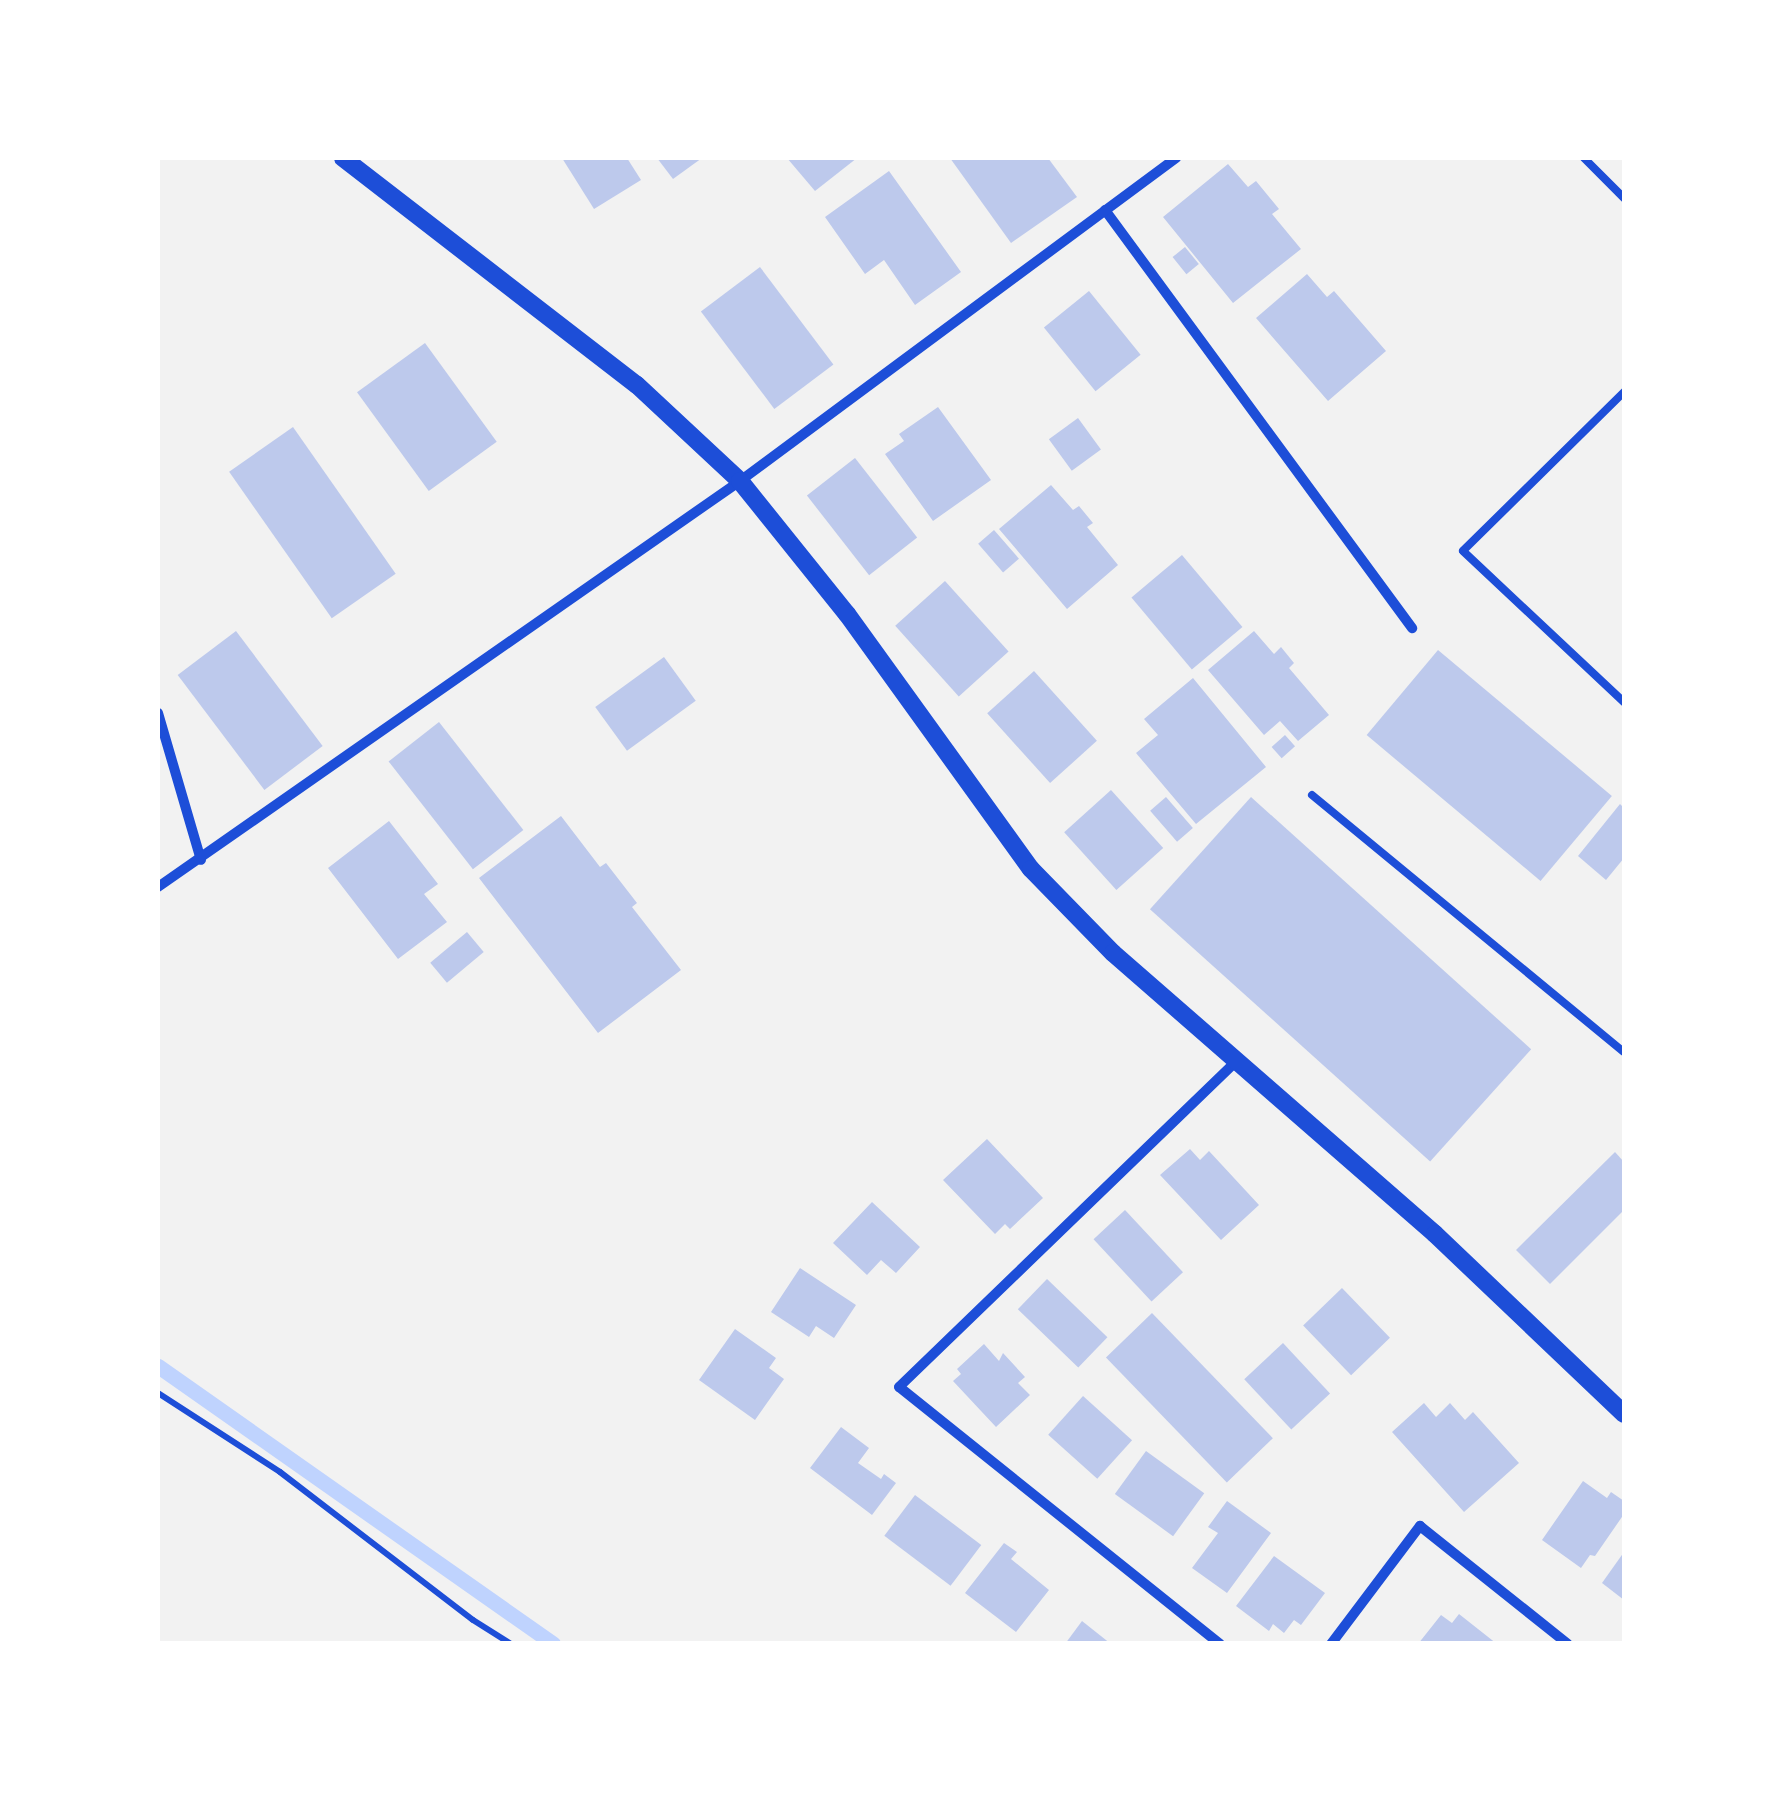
<!DOCTYPE html>
<style>
body{margin:0}
#map{position:relative;width:1782px;height:1801px;overflow:hidden;background:#f2f2f2;font-family:"Libre Baskerville",serif}
div>[style]{position:absolute}
.stream>*{height:15px;margin:-7.5px;padding:0 7.5px;transform-origin:7.5px;border-radius:7.5px;background:#bfd3fe}
.building>*{inset:0;background:#bdc9ec;transform-origin:0 0}
.path>*{height:6px;margin:-3px;padding:0 3px;transform-origin:3px;border-radius:3px;background:#1d4ed8}
.service>*{height:8px;margin:-4px;padding:0 4px;transform-origin:4px;border-radius:4px;background:#1d4ed8}
.minor>*{height:10px;margin:-5px;padding:0 5px;transform-origin:5px;border-radius:5px;background:#1d4ed8}
.tertiary>*{height:18px;margin:-9px;padding:0 9px;transform-origin:9px;border-radius:9px;background:#1d4ed8}
span{translate:-50% -50%;white-space:nowrap;text-align:center;line-height:1.15;-webkit-text-stroke:8px #fff;paint-order:stroke}
.frame{position:absolute;inset:0;border:160px solid #fff;pointer-events:none}
</style>
<div id="map">
<div class="stream">
<i style="left:158px;top:1366px;width:483px;rotate:35.1deg"></i>
</div>
<div class="building">
<i style="clip-path:polygon(562px 158px,627px 158px,641px 180px,594px 209px)"></i>
<i style="clip-path:polygon(657px 158px,702px 158px,673px 179px)"></i>
<i style="clip-path:polygon(787px 158px,857px 158px,815px 191px)"></i>
<i style="clip-path:polygon(950px 158px,1048px 158px,1077px 197px,1011px 243px)"></i>
<i style="clip-path:polygon(1228px 164px,1248px 187px,1256px 181px,1279px 209px,1272px 214px,1301px 249px,1233px 303px,1163px 217px)"></i>
<i style="clip-path:polygon(889px 171px,961px 272px,915px 305px,884px 260px,865px 274px,825px 217px)"></i>
<i style="left:1185px;top:247px;width:22px;height:16px;rotate:51deg"></i>
<i style="left:760px;top:267px;width:122px;height:74px;rotate:53deg"></i>
<i style="clip-path:polygon(1307px 274px,1327px 297px,1334px 291px,1386px 351px,1328px 401px,1256px 318px)"></i>
<i style="left:1089px;top:291px;width:82px;height:58px;rotate:51deg"></i>
<i style="left:425px;top:343px;width:122px;height:84px;rotate:54deg"></i>
<i style="clip-path:polygon(938px 407px,991px 480px,933px 521px,885px 454px,904px 441px,899px 434px)"></i>
<i style="left:1078px;top:418px;width:39px;height:36px;rotate:54deg"></i>
<i style="left:293px;top:427px;width:179px;height:78px;rotate:55deg"></i>
<i style="left:855px;top:458px;width:101px;height:61px;rotate:52deg"></i>
<i style="clip-path:polygon(1051px 485px,1073px 510px,1079px 506px,1093px 523px,1087px 527px,1118px 565px,1067px 609px,999px 529px)"></i>
<i style="left:994px;top:530px;width:38px;height:21px;rotate:49deg"></i>
<i style="left:1182px;top:555px;width:94px;height:66px;rotate:50deg"></i>
<i style="left:945px;top:581px;width:95px;height:67px;rotate:48deg"></i>
<i style="left:236px;top:631px;width:144px;height:73px;rotate:53deg"></i>
<i style="clip-path:polygon(1254px 631px,1274px 654px,1281px 647px,1294px 663px,1289px 668px,1329px 715px,1298px 741px,1280px 721px,1264px 735px,1208px 670px)"></i>
<i style="left:1438px;top:650px;width:227px;height:111px;rotate:40deg"></i>
<i style="left:664px;top:657px;width:54px;height:85px;rotate:54deg"></i>
<i style="left:1034px;top:671px;width:94px;height:63px;rotate:48deg"></i>
<i style="clip-path:polygon(1193px 678px,1266px 767px,1196px 824px,1136px 753px,1158px 735px,1144px 719px)"></i>
<i style="left:439px;top:722px;width:137px;height:64px;rotate:52deg"></i>
<i style="left:1285px;top:735px;width:15px;height:18px;rotate:48deg"></i>
<i style="left:1111px;top:790px;width:78px;height:63px;rotate:48deg"></i>
<i style="left:1166px;top:797px;width:41px;height:21px;rotate:49deg"></i>
<i style="left:1251px;top:797px;width:377px;height:151px;rotate:42deg"></i>
<i style="clip-path:polygon(1620px 804px,1624px 808px,1624px 858px,1606px 880px,1578px 856px)"></i>
<i style="clip-path:polygon(561px 816px,600px 867px,606px 863px,637px 903px,632px 907px,681px 970px,598px 1033px,479px 878px)"></i>
<i style="clip-path:polygon(389px 821px,438px 884px,424px 894px,447px 922px,398px 959px,328px 868px)"></i>
<i style="left:467px;top:932px;width:26px;height:48px;rotate:50deg"></i>
<i style="clip-path:polygon(987px 1139px,1043px 1198px,1010px 1229px,1005px 1224px,995px 1234px,943px 1180px)"></i>
<i style="clip-path:polygon(1190px 1149px,1200px 1160px,1209px 1151px,1259px 1205px,1221px 1240px,1160px 1175px)"></i>
<i style="clip-path:polygon(1615px 1152px,1624px 1162px,1624px 1210px,1550px 1284px,1516px 1250px)"></i>
<i style="clip-path:polygon(872px 1202px,920px 1247px,896px 1273px,881px 1260px,867px 1275px,833px 1243px)"></i>
<i style="left:1125px;top:1210px;width:85px;height:43px;rotate:47deg"></i>
<i style="clip-path:polygon(800px 1268px,856px 1305px,834px 1338px,816px 1326px,809px 1337px,771px 1312px)"></i>
<i style="left:1047px;top:1279px;width:84px;height:42px;rotate:44deg"></i>
<i style="left:1342px;top:1288px;width:69px;height:54px;rotate:46deg"></i>
<i style="left:1152px;top:1313px;width:174px;height:64px;rotate:46deg"></i>
<i style="clip-path:polygon(735px 1329px,776px 1358px,769px 1368px,784px 1379px,755px 1420px,699px 1380px)"></i>
<i style="left:1283px;top:1343px;width:69px;height:53px;rotate:47deg"></i>
<i style="clip-path:polygon(984px 1344px,999px 1361px,1003px 1353px,1025px 1377px,1018px 1383px,1030px 1395px,996px 1427px,953px 1381px,961px 1374px,957px 1369px)"></i>
<i style="left:1083px;top:1396px;width:66px;height:52px;rotate:42deg"></i>
<i style="clip-path:polygon(1424px 1403px,1436px 1417px,1450px 1403px,1465px 1420px,1473px 1412px,1519px 1463px,1464px 1512px,1392px 1432px)"></i>
<i style="clip-path:polygon(841px 1427px,869px 1448px,858px 1463px,881px 1479px,884px 1474px,896px 1483px,872px 1515px,810px 1468px)"></i>
<i style="left:1146px;top:1451px;width:72px;height:53px;rotate:36deg"></i>
<i style="clip-path:polygon(1583px 1481px,1607px 1498px,1611px 1492px,1624px 1501px,1624px 1514px,1595px 1556px,1590px 1555px,1581px 1568px,1542px 1540px)"></i>
<i style="left:915px;top:1495px;width:83px;height:51px;rotate:37deg"></i>
<i style="clip-path:polygon(1227px 1501px,1271px 1533px,1227px 1593px,1192px 1568px,1218px 1533px,1208px 1527px)"></i>
<i style="clip-path:polygon(1004px 1543px,1017px 1552px,1011px 1559px,1049px 1590px,1016px 1632px,965px 1593px)"></i>
<i style="clip-path:polygon(1624px 1552px,1624px 1600px,1602px 1583px)"></i>
<i style="clip-path:polygon(1274px 1556px,1325px 1593px,1301px 1625px,1294px 1620px,1284px 1633px,1273px 1624px,1269px 1631px,1236px 1606px)"></i>
<i style="clip-path:polygon(1459px 1614px,1497px 1644px,1418px 1644px,1441px 1615px,1452px 1623px)"></i>
<i style="clip-path:polygon(1082px 1621px,1111px 1644px,1065px 1644px)"></i>
</div>
<div class="path">
<i style="left:158px;top:1393px;width:145px;rotate:32.9deg"></i>
<i style="left:280px;top:1472px;width:243px;rotate:37.5deg"></i>
<i style="left:473px;top:1620px;width:45px;rotate:32.3deg"></i>
</div>
<div class="service">
<i style="left:1584px;top:158px;width:57px;rotate:45deg"></i>
<i style="left:1624px;top:392px;width:226px;rotate:135.4deg"></i>
<i style="left:1463px;top:551px;width:221px;rotate:43.2deg"></i>
<i style="left:1312px;top:795px;width:404px;rotate:39.5deg"></i>
</div>
<div class="minor">
<i style="left:1105px;top:210px;width:519px;rotate:53.7deg"></i>
<i style="left:158px;top:713px;width:153px;rotate:73.7deg"></i>
<i style="left:158px;top:887px;width:710px;rotate:-34.9deg"></i>
<i style="left:740px;top:481px;width:543px;rotate:-36.53deg"></i>
<i style="left:1220px;top:1644px;width:411px;rotate:-141.3deg"></i>
<i style="left:899px;top:1387px;width:469px;rotate:-44deg"></i>
<i style="left:1331px;top:1644px;width:148px;rotate:-53deg"></i>
<i style="left:1420px;top:1526px;width:189px;rotate:38.6deg"></i>
</div>
<div class="tertiary">
<i style="left:343px;top:158px;width:371px;rotate:37.7deg"></i>
<i style="left:637px;top:385px;width:141px;rotate:43deg"></i>
<i style="left:740px;top:481px;width:171px;rotate:51.2deg"></i>
<i style="left:847px;top:614px;width:314px;rotate:54.2deg"></i>
<i style="left:1031px;top:869px;width:117px;rotate:45.7deg"></i>
<i style="left:1113px;top:953px;width:427px;rotate:41.1deg"></i>
<i style="left:1435px;top:1234px;width:261px;rotate:43.6deg"></i>
</div>
<div class="frame"></div>
</div>
